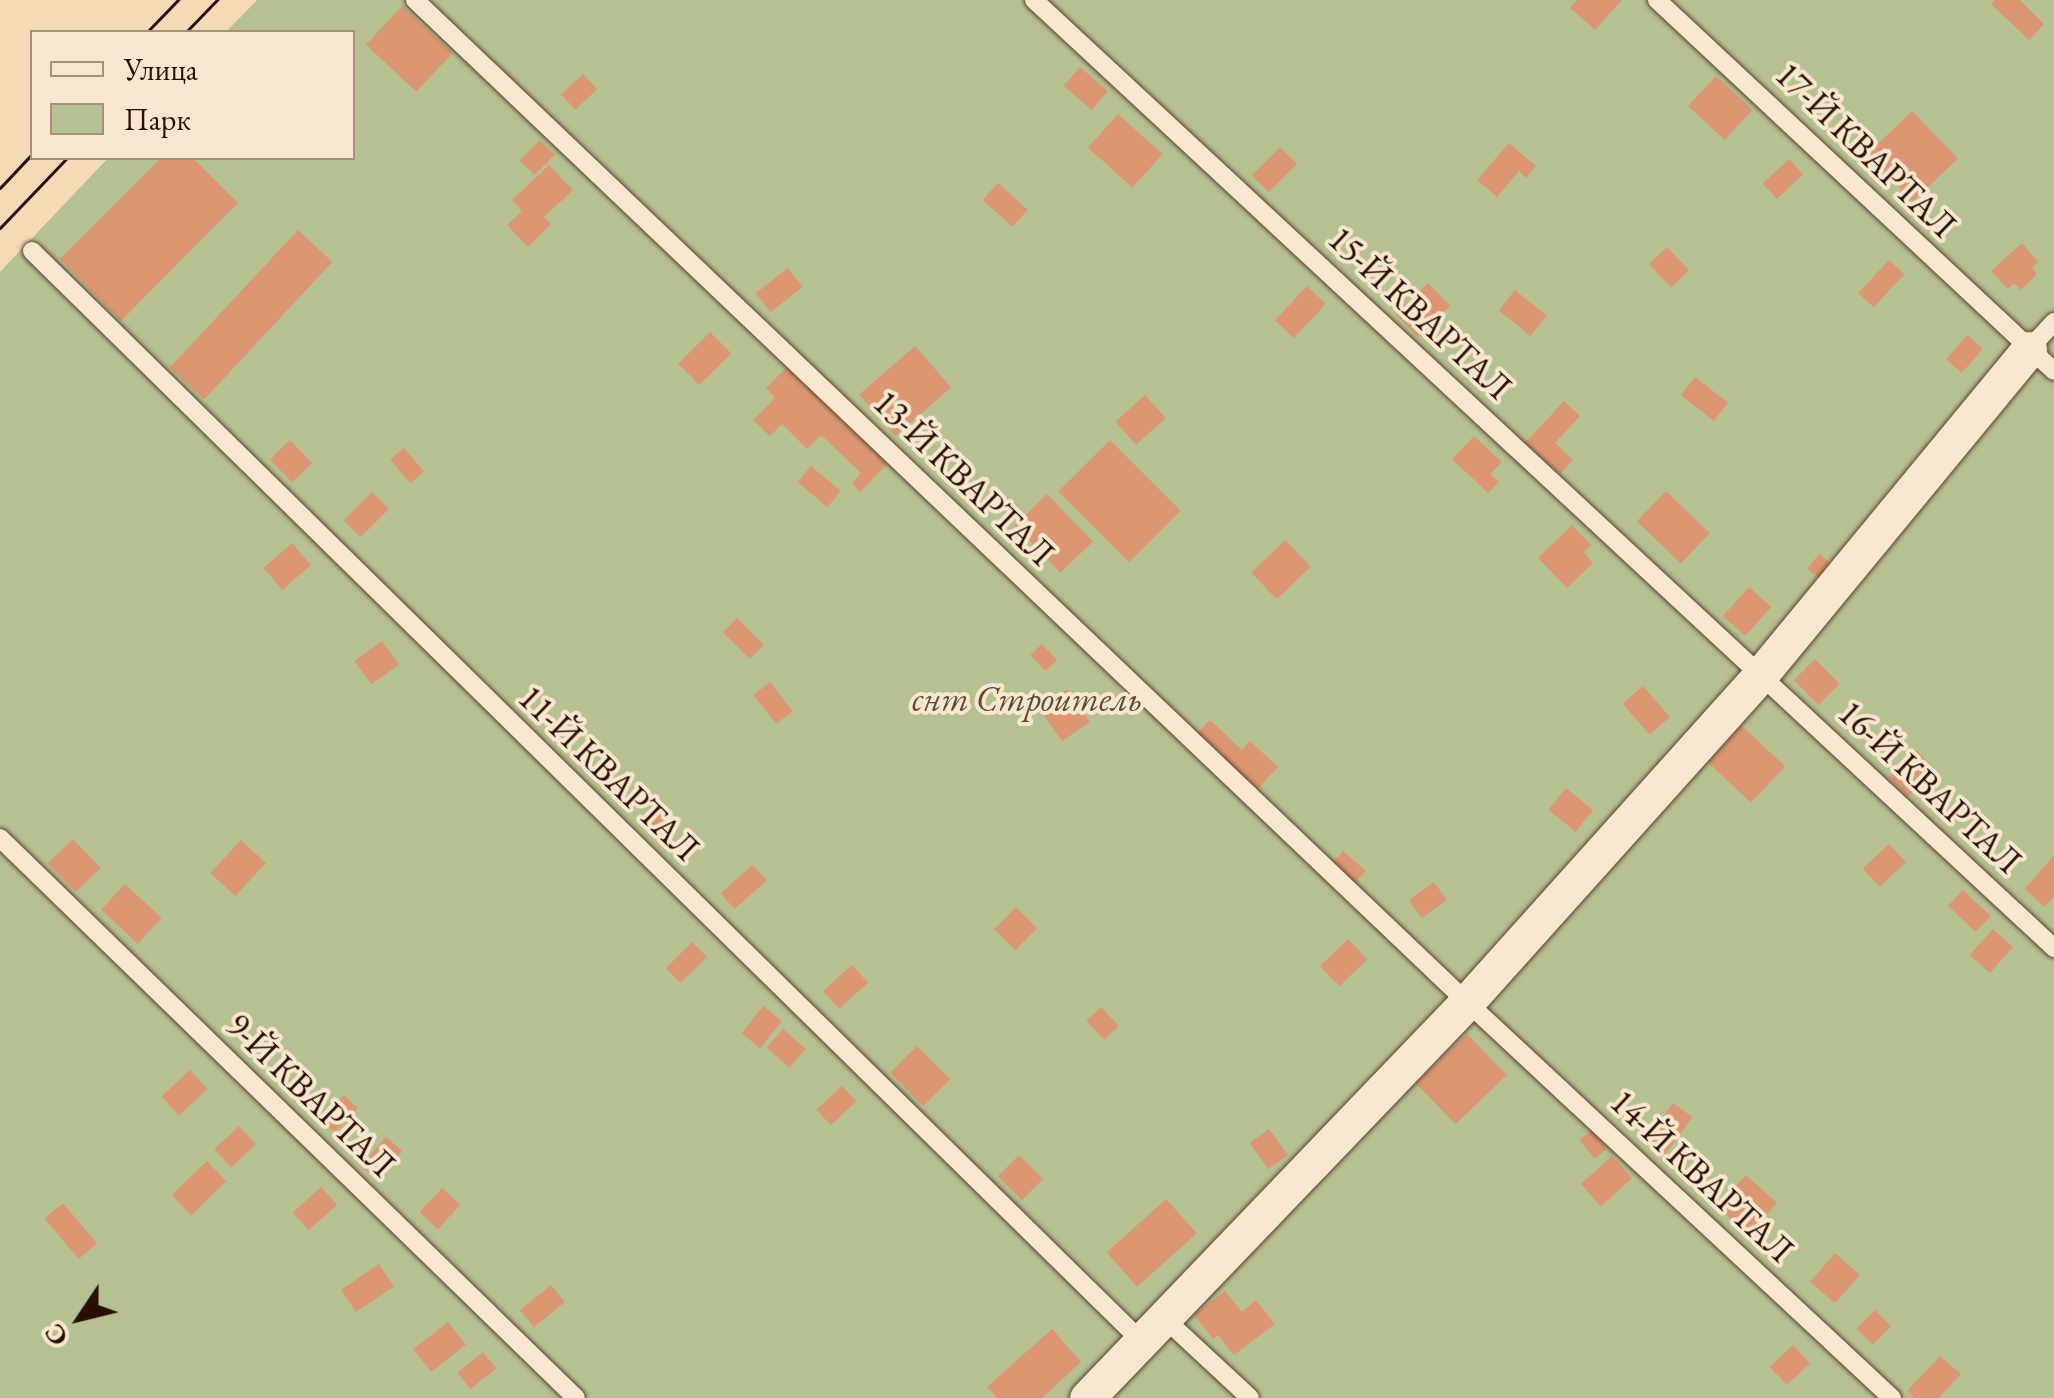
<!DOCTYPE html>
<meta charset="utf-8">
<style>
body{margin:0}
#map{position:relative;width:2054px;height:1398px;overflow:hidden;background:#f4dab5;font-family:"EB Garamond",serif}
div>[style]{position:absolute}
.green>*{inset:0;background:#b6c192}
.building>*{inset:0;background:#dc9772;transform-origin:0 0}
.roads{filter:drop-shadow(0 0 2px #5b422d) drop-shadow(0 0 2px #5b422d)}
.service>*{height:18px;margin:-9px;padding:0 9px;transform-origin:9px;border-radius:9px;background:#f8e7cf}
.minor>*{height:35px;margin:-17.5px;padding:0 17.5px;transform-origin:17.5px;border-radius:17.5px;background:#f8e7cf}
.tram>*{height:2.5px;margin:-1.25px;padding:0 1.25px;transform-origin:1.25px;border-radius:1.25px;background:#280f00}
span{translate:-50% -50%;white-space:nowrap;text-align:center;line-height:1.15;-webkit-text-stroke:8px #f8e7cf;paint-order:stroke}
.street-label{font-size:35px;color:#280f00}
.park-label{font-size:35px;color:#5a4d33;font-style:italic}
.legend{position:absolute;left:30px;top:30px;width:325px;height:130px;box-sizing:border-box;background:#f8e7cf;border:2px solid #a5917c;margin:0;padding:12px 18px;list-style:none;font-size:30px;color:#280f00}
.legend li{display:flex;align-items:center;gap:20px;height:50px}
.legend b{width:50px;border:2px solid #a5917c}
.north{position:absolute;left:30px;top:1268px;width:100px;height:100px;-webkit-text-stroke:8px #f8e7cf;paint-order:stroke;rotate:235deg;font-size:28px;font-weight:700;line-height:40px;text-align:center;color:#280f00}
.north::after{content:'';display:block;margin:auto;width:35px;height:45px;background:#280f00;clip-path:polygon(50% 0,100% 100%,50% 72%,0 100%)}
</style>
<div id="map">
<div class="green">
<i style="clip-path:polygon(257px 0,2054px 0,2054px 1398px,0 1398px,0 272px,108px 158px,352px 158px,352px 32px,226px 32px)"></i>
</div>
<div class="building">
<i style="clip-path:polygon(1577px 0,1622px 0,1595px 30px,1570px 8px)"></i>
<i style="clip-path:polygon(1995px 0,2020px 0,2044px 24px,2029px 40px,1991px 4px)"></i>
<i style="left:402px;top:6px;width:69px;height:53px;rotate:43deg"></i>
<i style="left:1080px;top:67px;width:37px;height:25px;rotate:41deg"></i>
<i style="left:583px;top:74px;width:21px;height:30px;rotate:47deg"></i>
<i style="left:1716px;top:76px;width:50px;height:41px;rotate:43deg"></i>
<i style="left:1912px;top:111px;width:66px;height:62px;rotate:46deg"></i>
<i style="left:1118px;top:114px;width:60px;height:45px;rotate:42deg"></i>
<i style="left:540px;top:140px;width:21px;height:29px;rotate:45deg"></i>
<i style="clip-path:polygon(1509px 143px,1536px 166px,1526px 178px,1519px 171px,1497px 197px,1477px 180px)"></i>
<i style="left:1280px;top:147px;width:24px;height:40px;rotate:45deg"></i>
<i style="clip-path:polygon(161px 158px,193px 158px,238px 203px,121px 321px,60px 259px)"></i>
<i style="left:1789px;top:159px;width:21px;height:36px;rotate:47deg"></i>
<i style="clip-path:polygon(549px 165px,573px 190px,544px 217px,551px 224px,528px 247px,507px 225px,522px 211px,512px 200px)"></i>
<i style="left:998px;top:183px;width:40px;height:23px;rotate:42deg"></i>
<i style="left:298px;top:230px;width:47px;height:188px;rotate:43deg"></i>
<i style="clip-path:polygon(2022px 243px,2038px 262px,2032px 268px,2037px 274px,2021px 290px,2014px 283px,2008px 289px,1991px 271px)"></i>
<i style="left:1667px;top:247px;width:32px;height:25px;rotate:46deg"></i>
<i style="left:1889px;top:260px;width:21px;height:45px;rotate:43deg"></i>
<i style="left:788px;top:268px;width:24px;height:41px;rotate:52deg"></i>
<i style="left:1428px;top:283px;width:32px;height:45px;rotate:46deg"></i>
<i style="left:1307px;top:286px;width:26px;height:47px;rotate:43deg"></i>
<i style="left:1515px;top:290px;width:41px;height:26px;rotate:39deg"></i>
<i style="left:710px;top:332px;width:30px;height:45px;rotate:45deg"></i>
<i style="left:1967px;top:335px;width:21px;height:32px;rotate:41deg"></i>
<i style="left:915px;top:346px;width:55px;height:74px;rotate:49deg"></i>
<i style="clip-path:polygon(787px 367px,887px 464px,860px 492px,852px 483px,861px 473px,821px 435px,807px 449px,782px 424px,770px 436px,753px 420px,775px 398px,766px 388px)"></i>
<i style="left:1695px;top:377px;width:42px;height:23px;rotate:38deg"></i>
<i style="left:1145px;top:395px;width:31px;height:40px;rotate:48deg"></i>
<i style="clip-path:polygon(1564px 401px,1580px 416px,1555px 443px,1573px 460px,1560px 474px,1525px 443px)"></i>
<i style="clip-path:polygon(1474px 436px,1502px 462px,1490px 474px,1499px 482px,1488px 493px,1452px 459px)"></i>
<i style="left:290px;top:440px;width:32px;height:28px;rotate:46deg"></i>
<i style="left:1110px;top:440px;width:100px;height:73px;rotate:45deg"></i>
<i style="left:404px;top:448px;width:31px;height:18px;rotate:50deg"></i>
<i style="left:811px;top:466px;width:39px;height:21px;rotate:40deg"></i>
<i style="left:1666px;top:491px;width:61px;height:42px;rotate:44deg"></i>
<i style="left:372px;top:492px;width:24px;height:40px;rotate:45deg"></i>
<i style="left:1047px;top:494px;width:66px;height:45px;rotate:46deg"></i>
<i style="clip-path:polygon(1572px 525px,1591px 545px,1584px 552px,1593px 563px,1567px 588px,1538px 558px)"></i>
<i style="left:1285px;top:540px;width:37px;height:47px;rotate:46deg"></i>
<i style="left:292px;top:543px;width:29px;height:38px;rotate:49deg"></i>
<i style="left:1819px;top:554px;width:24px;height:19px;rotate:38deg"></i>
<i style="left:1749px;top:587px;width:30px;height:39px;rotate:42deg"></i>
<i style="left:737px;top:618px;width:38px;height:20px;rotate:45deg"></i>
<i style="left:382px;top:641px;width:29px;height:34px;rotate:54deg"></i>
<i style="left:1042px;top:644px;width:22px;height:16px;rotate:47deg"></i>
<i style="left:1815px;top:659px;width:35px;height:30px;rotate:45deg"></i>
<i style="left:770px;top:682px;width:37px;height:21px;rotate:52deg"></i>
<i style="left:1643px;top:686px;width:41px;height:27px;rotate:49deg"></i>
<i style="left:1067px;top:689px;width:40px;height:34px;rotate:55deg"></i>
<i style="clip-path:polygon(1210px 720px,1242px 750px,1250px 741px,1278px 767px,1255px 792px,1194px 736px)"></i>
<i style="left:1742px;top:726px;width:59px;height:50px;rotate:43deg"></i>
<i style="left:1916px;top:750px;width:27px;height:39px;rotate:45deg"></i>
<i style="left:1566px;top:788px;width:35px;height:28px;rotate:39deg"></i>
<i style="left:659px;top:804px;width:25px;height:28px;rotate:45deg"></i>
<i style="left:73px;top:839px;width:40px;height:35px;rotate:46deg"></i>
<i style="left:241px;top:840px;width:34px;height:45px;rotate:43deg"></i>
<i style="left:1889px;top:844px;width:25px;height:36px;rotate:47deg"></i>
<i style="left:1343px;top:851px;width:30px;height:18px;rotate:41deg"></i>
<i style="clip-path:polygon(2054px 855px,2054px 896px,2044px 907px,2025px 889px)"></i>
<i style="left:753px;top:865px;width:21px;height:43px;rotate:49deg"></i>
<i style="left:1434px;top:882px;width:22px;height:31px;rotate:54deg"></i>
<i style="left:125px;top:884px;width:50px;height:35px;rotate:43deg"></i>
<i style="left:1963px;top:890px;width:38px;height:22px;rotate:43deg"></i>
<i style="left:1016px;top:907px;width:30px;height:31px;rotate:45deg"></i>
<i style="left:1993px;top:929px;width:27px;height:35px;rotate:42deg"></i>
<i style="left:1348px;top:939px;width:28px;height:39px;rotate:46deg"></i>
<i style="left:692px;top:942px;width:21px;height:37px;rotate:45deg"></i>
<i style="left:852px;top:965px;width:24px;height:39px;rotate:48deg"></i>
<i style="left:763px;top:1006px;width:24px;height:35px;rotate:38deg"></i>
<i style="left:1101px;top:1007px;width:26px;height:20px;rotate:47deg"></i>
<i style="left:783px;top:1029px;width:30px;height:25px;rotate:41deg"></i>
<i style="left:1467px;top:1034px;width:57px;height:71px;rotate:46deg"></i>
<i style="left:917px;top:1046px;width:47px;height:38px;rotate:45deg"></i>
<i style="left:190px;top:1070px;width:26px;height:39px;rotate:47deg"></i>
<i style="left:842px;top:1086px;width:21px;height:35px;rotate:47deg"></i>
<i style="left:344px;top:1095px;width:19px;height:34px;rotate:43deg"></i>
<i style="left:1673px;top:1103px;width:24px;height:50px;rotate:36deg"></i>
<i style="left:239px;top:1126px;width:25px;height:34px;rotate:47deg"></i>
<i style="left:1269px;top:1129px;width:32px;height:24px;rotate:54deg"></i>
<i style="left:1592px;top:1130px;width:24px;height:16px;rotate:52deg"></i>
<i style="left:386px;top:1137px;width:21px;height:38px;rotate:41deg"></i>
<i style="left:1019px;top:1155px;width:34px;height:30px;rotate:45deg"></i>
<i style="left:1612px;top:1156px;width:30px;height:42px;rotate:48deg"></i>
<i style="left:207px;top:1161px;width:28px;height:49px;rotate:46deg"></i>
<i style="left:1746px;top:1175px;width:42px;height:43px;rotate:42deg"></i>
<i style="left:321px;top:1187px;width:24px;height:38px;rotate:48deg"></i>
<i style="left:442px;top:1188px;width:25px;height:33px;rotate:43deg"></i>
<i style="left:1166px;top:1199px;width:46px;height:80px;rotate:48deg"></i>
<i style="left:63px;top:1203px;width:53px;height:24px;rotate:50deg"></i>
<i style="left:1835px;top:1253px;width:33px;height:38px;rotate:41deg"></i>
<i style="left:379px;top:1264px;width:27px;height:46px;rotate:56deg"></i>
<i style="left:551px;top:1285px;width:22px;height:40px;rotate:51deg"></i>
<i style="clip-path:polygon(1225px 1291px,1242px 1312px,1256px 1300px,1275px 1324px,1234px 1355px,1218px 1335px,1213px 1339px,1194px 1315px)"></i>
<i style="left:1875px;top:1310px;width:23px;height:26px;rotate:45deg"></i>
<i style="left:448px;top:1322px;width:29px;height:44px;rotate:52deg"></i>
<i style="clip-path:polygon(1052px 1329px,1081px 1362px,1042px 1398px,997px 1398px,987px 1387px)"></i>
<i style="left:1793px;top:1345px;width:25px;height:32px;rotate:47deg"></i>
<i style="left:483px;top:1352px;width:21px;height:33px;rotate:51deg"></i>
<i style="clip-path:polygon(1940px 1356px,1961px 1374px,1939px 1398px,1914px 1398px,1907px 1391px)"></i>
</div>
<div class="roads">
<div class="service">
<i style="left:415px;top:0;width:1453px;rotate:43.61deg"></i>
<i style="left:1467px;top:1002px;width:581px;rotate:42.98deg"></i>
<i style="left:1034px;top:0;width:1393px;rotate:42.9deg"></i>
<i style="left:1657px;top:0;width:543px;rotate:43.06deg"></i>
<i style="left:32px;top:251px;width:1555px;rotate:44.5deg"></i>
<i style="left:2029px;top:349px;width:37px;rotate:-47deg"></i>
<i style="left:0;top:838px;width:803px;rotate:44.19deg"></i>
<i style="left:1164px;top:1318px;width:117px;rotate:42.9deg"></i>
</div>
<div class="minor">
<i style="left:1087px;top:1398px;width:549px;rotate:-46.18deg"></i>
<i style="left:1467px;top:1002px;width:442px;rotate:-48.1deg"></i>
<i style="left:1762px;top:673px;width:420px;rotate:-50.5deg"></i>
</div>
</div>
<div class="tram">
<i style="left:147px;top:32px;width:45px;rotate:-45.9deg"></i>
<i style="left:186px;top:32px;width:45px;rotate:-45.9deg"></i>
<i style="left:0;top:188px;width:47px;rotate:-46.7deg"></i>
<i style="left:0;top:228px;width:97px;rotate:-46.3deg"></i>
</div>
<div class="street-label">
<span style="left:1866px;top:150px;rotate:44deg">17-Й КВАРТАЛ</span>
<span style="left:1420px;top:313px;rotate:43deg">15-Й КВАРТАЛ</span>
<span style="left:964px;top:478px;rotate:44deg">13-Й КВАРТАЛ</span>
<span style="left:609px;top:773px;rotate:44deg">11-Й КВАРТАЛ</span>
<span style="left:1930px;top:787px;rotate:43deg">16-Й КВАРТАЛ</span>
<span style="left:311px;top:1095px;rotate:44deg">9-Й КВАРТАЛ</span>
<span style="left:1702px;top:1176px;rotate:43deg">14-Й КВАРТАЛ</span>
</div>
<div class="park-label">
<span style="left:1027px;top:699px">снт Строитель</span>
</div>
<ul class="legend">
<li><b style="height:12px;background:#f8e7cf"></b>Улица</li>
<li><b style="height:28px;background:#b6c192"></b>Парк</li>
</ul>
<div class="north">С</div>
</div>
